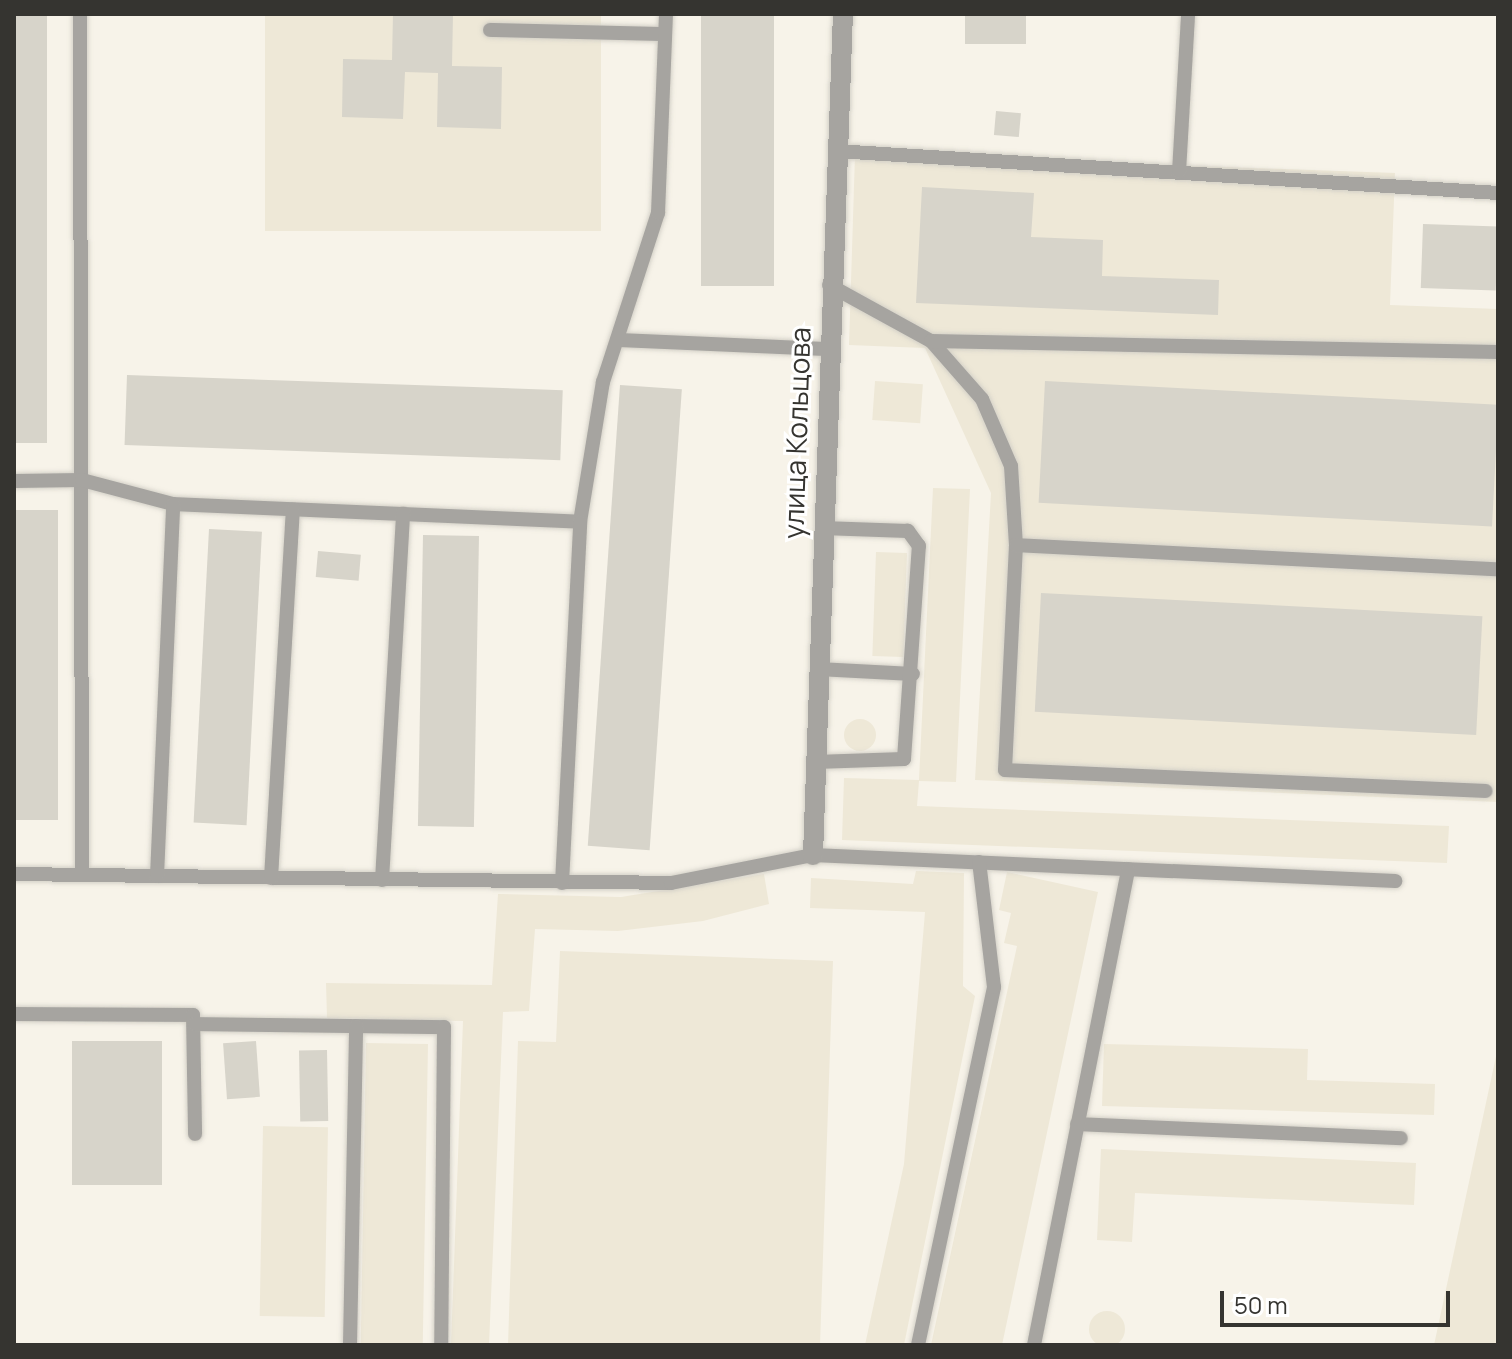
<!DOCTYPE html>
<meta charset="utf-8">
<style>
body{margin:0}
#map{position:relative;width:1512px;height:1359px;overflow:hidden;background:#f7f3e9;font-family:Manrope,sans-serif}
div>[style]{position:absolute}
.built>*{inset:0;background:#eee8d7;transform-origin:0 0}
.round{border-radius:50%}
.building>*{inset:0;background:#d7d4ca;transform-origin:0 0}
.roads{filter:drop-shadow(0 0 2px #d4d1c8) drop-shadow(0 0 2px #d4d1c8)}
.lane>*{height:14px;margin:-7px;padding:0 7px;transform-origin:7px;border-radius:7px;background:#a6a4a0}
.street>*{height:20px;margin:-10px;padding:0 10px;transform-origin:10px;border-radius:10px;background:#a6a4a0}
span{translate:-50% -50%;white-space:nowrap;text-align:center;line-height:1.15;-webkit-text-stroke:6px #fff;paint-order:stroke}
.street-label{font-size:28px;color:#353430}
.frame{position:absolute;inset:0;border:16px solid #353430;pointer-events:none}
.scale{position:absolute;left:1220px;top:1291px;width:230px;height:36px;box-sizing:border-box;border:4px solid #353430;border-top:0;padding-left:10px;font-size:24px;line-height:28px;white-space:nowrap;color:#353430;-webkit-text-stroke:6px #fff;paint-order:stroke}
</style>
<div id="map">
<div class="built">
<i style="left:265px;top:14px;width:336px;height:217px"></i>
<i style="clip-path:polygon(855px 154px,1395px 173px,1390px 305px,1498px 309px,1498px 802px,975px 780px,991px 493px,925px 348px,849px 345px)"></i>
<i style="left:875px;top:381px;width:48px;height:39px;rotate:4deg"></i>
<i style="clip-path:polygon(933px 488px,970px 489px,956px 782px,919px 781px,917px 806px,1449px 826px,1447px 863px,842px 840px,844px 778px,919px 780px)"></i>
<i style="left:876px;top:552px;width:31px;height:104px;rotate:2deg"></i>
<i class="round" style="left:844px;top:719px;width:32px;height:32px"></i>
<i style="clip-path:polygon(916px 871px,964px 873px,963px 986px,975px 996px,904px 1345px,865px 1345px,904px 1164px,925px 912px,810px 908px,811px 878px,913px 884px)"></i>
<i style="clip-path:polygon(1007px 872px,1098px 892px,1002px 1345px,931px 1345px,1017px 946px,1004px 943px,1011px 913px,999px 910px)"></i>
<i style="clip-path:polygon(764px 874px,769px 904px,703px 921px,618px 931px,535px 929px,529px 1011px,503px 1012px,489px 1345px,451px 1345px,463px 1021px,327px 1018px,326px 983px,492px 985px,498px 894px,621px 897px)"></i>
<i style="clip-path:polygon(560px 951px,833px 961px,820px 1345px,508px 1345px,518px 1041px,556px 1042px)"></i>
<i style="left:366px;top:1043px;width:62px;height:302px;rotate:1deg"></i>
<i style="clip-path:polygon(1104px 1044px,1308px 1049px,1307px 1080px,1435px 1084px,1434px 1115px,1102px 1106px)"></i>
<i style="clip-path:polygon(1498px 1047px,1498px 1345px,1434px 1345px)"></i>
<i style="left:263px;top:1126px;width:65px;height:190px;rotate:1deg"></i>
<i style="clip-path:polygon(1101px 1149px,1416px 1163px,1414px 1205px,1135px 1193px,1132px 1242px,1097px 1240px)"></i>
<i class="round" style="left:1089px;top:1311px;width:36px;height:36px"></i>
</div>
<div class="building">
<i style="left:14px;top:14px;width:33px;height:429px"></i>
<i style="clip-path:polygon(393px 14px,453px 14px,452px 66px,502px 67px,501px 129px,437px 127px,438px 73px,405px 72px,403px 119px,342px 117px,343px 59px,392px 60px)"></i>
<i style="left:701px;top:14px;width:73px;height:272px"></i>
<i style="left:965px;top:14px;width:61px;height:30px"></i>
<i style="left:996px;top:111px;width:25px;height:24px;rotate:5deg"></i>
<i style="clip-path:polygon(922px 187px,1034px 193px,1031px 237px,1103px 240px,1102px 276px,1219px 280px,1218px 315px,916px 303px)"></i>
<i style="left:1423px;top:224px;width:75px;height:64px;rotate:2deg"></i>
<i style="left:127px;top:375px;width:436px;height:70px;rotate:2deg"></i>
<i style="left:1045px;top:381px;width:454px;height:122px;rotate:3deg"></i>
<i style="left:620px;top:385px;width:62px;height:462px;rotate:4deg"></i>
<i style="left:58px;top:510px;width:310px;height:44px;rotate:90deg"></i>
<i style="left:209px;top:529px;width:53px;height:294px;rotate:3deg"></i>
<i style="left:423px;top:535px;width:56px;height:291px;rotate:1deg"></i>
<i style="left:318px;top:551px;width:43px;height:26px;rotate:5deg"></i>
<i style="left:1041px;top:593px;width:442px;height:119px;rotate:3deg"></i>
<i style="left:72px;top:1041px;width:90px;height:144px"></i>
<i style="left:256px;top:1041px;width:56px;height:33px;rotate:86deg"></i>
<i style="left:327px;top:1050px;width:71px;height:28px;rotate:89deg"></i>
</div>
<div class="roads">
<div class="lane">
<i style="left:80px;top:14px;width:861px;rotate:89.87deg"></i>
<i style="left:490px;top:30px;width:175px;rotate:1.3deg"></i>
<i style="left:836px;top:151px;width:663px;rotate:3.63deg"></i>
<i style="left:1179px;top:172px;width:158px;rotate:-86.7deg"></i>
<i style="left:829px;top:285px;width:116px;rotate:28.8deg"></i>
<i style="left:931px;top:341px;width:77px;rotate:48.7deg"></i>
<i style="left:982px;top:399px;width:73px;rotate:66.6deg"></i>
<i style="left:1011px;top:466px;width:79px;rotate:86.4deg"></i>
<i style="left:1016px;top:545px;width:225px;rotate:92.8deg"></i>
<i style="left:1005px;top:770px;width:481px;rotate:2.5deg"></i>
<i style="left:619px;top:340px;width:207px;rotate:2.5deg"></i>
<i style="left:931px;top:341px;width:567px;rotate:1.11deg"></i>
<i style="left:14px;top:481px;width:68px;rotate:-0.8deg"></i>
<i style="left:82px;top:480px;width:94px;rotate:14.8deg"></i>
<i style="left:173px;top:504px;width:407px;rotate:2.5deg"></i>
<i style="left:580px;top:522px;width:142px;rotate:-80.7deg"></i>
<i style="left:603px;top:382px;width:178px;rotate:-72deg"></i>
<i style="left:658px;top:213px;width:199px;rotate:-87.7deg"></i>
<i style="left:1016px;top:545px;width:483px;rotate:2.9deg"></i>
<i style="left:818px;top:669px;width:95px;rotate:3deg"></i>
<i style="left:815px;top:762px;width:89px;rotate:-1.9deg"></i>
<i style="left:904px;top:759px;width:214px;rotate:-86deg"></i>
<i style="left:919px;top:546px;width:19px;rotate:-126deg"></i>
<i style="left:908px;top:531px;width:86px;rotate:-178deg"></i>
<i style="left:14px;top:874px;width:657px;rotate:0.78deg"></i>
<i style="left:671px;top:883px;width:145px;rotate:-11.2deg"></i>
<i style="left:813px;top:855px;width:583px;rotate:2.56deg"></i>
<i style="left:157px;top:876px;width:372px;rotate:-87.5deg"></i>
<i style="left:271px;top:878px;width:369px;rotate:-86.6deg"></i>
<i style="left:382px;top:880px;width:367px;rotate:-86.7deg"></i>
<i style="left:562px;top:883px;width:361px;rotate:-87.1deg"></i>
<i style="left:14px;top:1014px;width:179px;rotate:0.3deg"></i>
<i style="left:193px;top:1015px;width:119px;rotate:89deg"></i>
<i style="left:195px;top:1024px;width:249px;rotate:0.7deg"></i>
<i style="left:444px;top:1027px;width:318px;rotate:90.5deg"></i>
<i style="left:1077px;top:1124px;width:324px;rotate:2.5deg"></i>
<i style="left:350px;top:1345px;width:319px;rotate:-88.9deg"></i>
<i style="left:918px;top:1345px;width:366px;rotate:-78deg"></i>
<i style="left:994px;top:987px;width:126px;rotate:-96.8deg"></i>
<i style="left:1034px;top:1345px;width:485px;rotate:-78.8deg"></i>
</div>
<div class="street">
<i style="left:813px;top:855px;width:842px;rotate:-87.96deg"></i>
</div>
</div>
<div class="street-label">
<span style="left:796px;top:433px;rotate:-88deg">улица Кольцова</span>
</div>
<div class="frame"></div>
<div class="scale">50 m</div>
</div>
